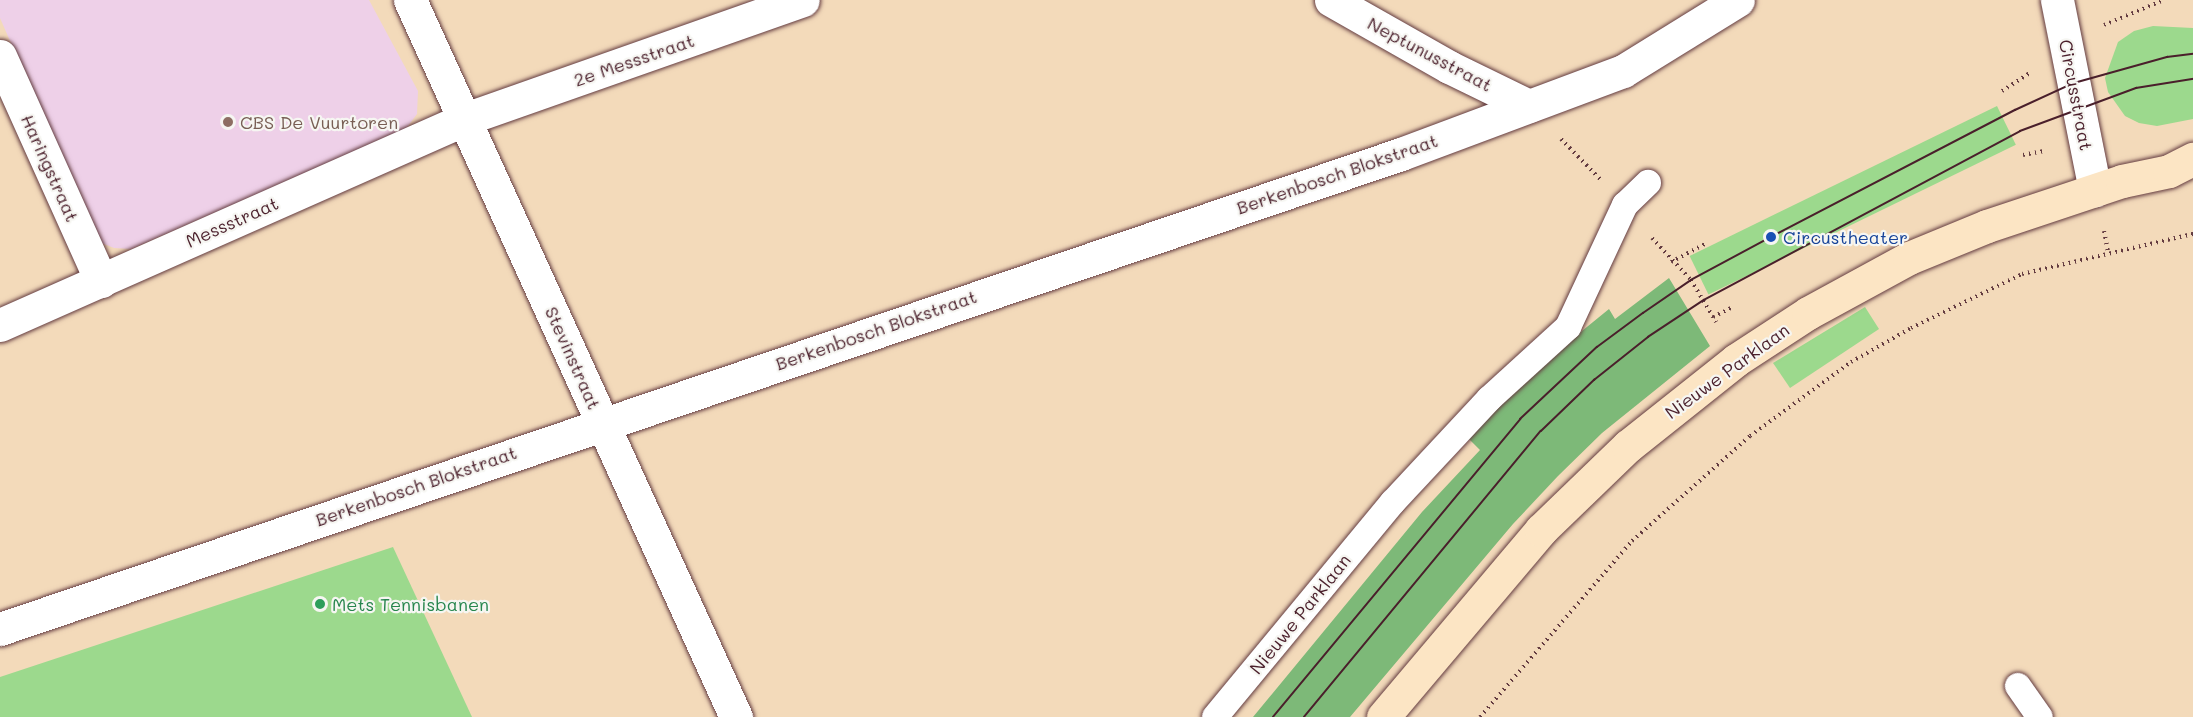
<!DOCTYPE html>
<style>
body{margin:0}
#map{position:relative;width:2193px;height:717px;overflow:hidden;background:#f3daba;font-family:Mali,sans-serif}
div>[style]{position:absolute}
.built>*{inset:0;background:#eed0e8}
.green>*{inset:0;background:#9cd98d;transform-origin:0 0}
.forest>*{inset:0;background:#7db978}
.path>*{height:4px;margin-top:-2px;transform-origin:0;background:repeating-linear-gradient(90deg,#633b40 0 1.5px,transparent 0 6px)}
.roads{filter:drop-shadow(0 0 2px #633b40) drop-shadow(0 0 2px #633b40)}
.lane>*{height:26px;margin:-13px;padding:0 13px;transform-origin:13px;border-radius:13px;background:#fff}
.street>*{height:33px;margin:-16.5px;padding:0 16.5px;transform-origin:16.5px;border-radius:16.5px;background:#fff}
.secondary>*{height:33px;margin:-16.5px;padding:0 16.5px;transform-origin:16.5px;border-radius:16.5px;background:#fce5c4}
.tram>*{height:1.5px;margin:-0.75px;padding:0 0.75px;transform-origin:0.75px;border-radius:0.75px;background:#4a1f2b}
.dots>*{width:16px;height:16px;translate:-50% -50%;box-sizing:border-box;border:3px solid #f6f6f2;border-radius:50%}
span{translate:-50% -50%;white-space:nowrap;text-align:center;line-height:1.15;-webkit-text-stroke:4.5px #f6f6f2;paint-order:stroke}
.street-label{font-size:18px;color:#4a1f2b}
.education-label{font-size:18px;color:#785e54}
.left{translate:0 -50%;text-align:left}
.transit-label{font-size:18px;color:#164399}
.leisure-label{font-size:18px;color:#27864d}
</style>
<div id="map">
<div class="built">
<i style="clip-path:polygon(0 0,369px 0,418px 91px,417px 114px,405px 130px,131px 249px,114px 248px,99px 242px,91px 226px,0 18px)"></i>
</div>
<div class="green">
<i style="clip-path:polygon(2153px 26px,2193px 28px,2193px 119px,2157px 126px,2139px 123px,2125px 116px,2108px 92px,2105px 78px,2118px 42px,2134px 31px)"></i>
<i style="left:1997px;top:106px;width:43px;height:342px;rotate:64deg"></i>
<i style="clip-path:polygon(1865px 307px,1879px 329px,1790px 388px,1773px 363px)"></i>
<i style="clip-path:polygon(393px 547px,472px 717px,0 717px,0 677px)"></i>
</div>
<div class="forest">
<i style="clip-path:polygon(1669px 278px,1710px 346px,1602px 433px,1558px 476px,1513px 524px,1350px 717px,1253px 717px,1422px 512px,1480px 450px,1467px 437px,1550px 357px,1609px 309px,1615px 319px)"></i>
</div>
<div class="path">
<i style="left:2104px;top:25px;width:65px;rotate:-22.6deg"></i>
<i style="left:2002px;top:91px;width:33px;rotate:-33deg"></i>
<i style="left:1561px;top:139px;width:56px;rotate:45.7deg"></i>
<i style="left:2023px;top:155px;width:21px;rotate:-11deg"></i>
<i style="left:2104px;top:231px;width:20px;rotate:79deg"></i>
<i style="left:1652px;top:238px;width:57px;rotate:47.1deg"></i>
<i style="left:1691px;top:280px;width:49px;rotate:59.2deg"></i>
<i style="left:1671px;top:262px;width:40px;rotate:-28deg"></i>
<i style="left:1713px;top:317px;width:20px;rotate:-27deg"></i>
<i style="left:1480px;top:717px;width:233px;rotate:-49.2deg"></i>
<i style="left:1632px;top:541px;width:158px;rotate:-41.7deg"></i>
<i style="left:1750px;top:436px;width:125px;rotate:-36.2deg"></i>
<i style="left:1851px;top:362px;width:69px;rotate:-29.5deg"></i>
<i style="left:1911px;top:328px;width:123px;rotate:-25.9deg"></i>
<i style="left:2022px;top:274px;width:176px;rotate:-13.2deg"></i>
</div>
<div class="roads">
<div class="lane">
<i style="left:2018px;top:686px;width:38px;rotate:55deg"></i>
<i style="left:1215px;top:717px;width:279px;rotate:-50.4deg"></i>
<i style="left:1393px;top:502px;width:141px;rotate:-47deg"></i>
<i style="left:1489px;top:399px;width:107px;rotate:-42.3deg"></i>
<i style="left:1568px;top:327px;width:135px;rotate:-65deg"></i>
<i style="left:1625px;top:205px;width:32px;rotate:-44deg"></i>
</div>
<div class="street">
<i style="left:410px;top:0;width:788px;rotate:65.55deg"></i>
<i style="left:1331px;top:0;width:136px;rotate:29.6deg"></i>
<i style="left:1449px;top:67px;width:89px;rotate:26deg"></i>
<i style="left:2057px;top:0;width:194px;rotate:78.7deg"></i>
<i style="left:0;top:56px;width:247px;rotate:65.8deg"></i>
<i style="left:0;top:325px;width:509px;rotate:-23.89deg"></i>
<i style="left:465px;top:119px;width:358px;rotate:-19.4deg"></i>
<i style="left:0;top:629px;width:1479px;rotate:-18.73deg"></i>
<i style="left:1401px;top:154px;width:237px;rotate:-20.5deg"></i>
<i style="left:1623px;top:71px;width:135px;rotate:-31.7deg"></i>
</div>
<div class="secondary">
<i style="left:1383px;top:717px;width:245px;rotate:-49.8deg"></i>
<i style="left:1541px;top:530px;width:121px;rotate:-44deg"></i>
<i style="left:1628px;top:446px;width:138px;rotate:-38.5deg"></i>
<i style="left:1736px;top:360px;width:86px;rotate:-33.1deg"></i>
<i style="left:1808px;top:313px;width:115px;rotate:-28.6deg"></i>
<i style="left:1909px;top:258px;width:84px;rotate:-22.3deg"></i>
<i style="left:1987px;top:226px;width:142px;rotate:-18.4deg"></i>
<i style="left:2122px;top:181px;width:48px;rotate:-12deg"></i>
<i style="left:2169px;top:171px;width:27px;rotate:-27deg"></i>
</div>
</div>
<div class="tram">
<i style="left:1273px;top:717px;width:387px;rotate:-50.3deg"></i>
<i style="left:1520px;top:419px;width:105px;rotate:-43.1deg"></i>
<i style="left:1597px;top:347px;width:57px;rotate:-36.5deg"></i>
<i style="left:1643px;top:313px;width:58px;rotate:-34.5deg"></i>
<i style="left:1691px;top:280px;width:91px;rotate:-28.3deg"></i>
<i style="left:1771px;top:237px;width:275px;rotate:-27.5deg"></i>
<i style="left:2015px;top:110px;width:65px;rotate:-24.6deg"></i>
<i style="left:2074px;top:83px;width:97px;rotate:-15.6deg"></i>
<i style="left:2167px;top:57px;width:26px;rotate:-7deg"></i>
<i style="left:1304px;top:717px;width:371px;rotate:-50.4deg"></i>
<i style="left:1541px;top:431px;width:74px;rotate:-43.9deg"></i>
<i style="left:1594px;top:380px;width:69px;rotate:-38.5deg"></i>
<i style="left:1648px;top:337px;width:67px;rotate:-33.5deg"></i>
<i style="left:1704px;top:300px;width:358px;rotate:-28.1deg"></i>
<i style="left:2020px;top:131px;width:124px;rotate:-20.3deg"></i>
<i style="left:2136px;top:88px;width:58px;rotate:-9deg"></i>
</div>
<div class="dots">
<i style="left:228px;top:122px;background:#8d6e63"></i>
<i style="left:1771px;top:237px;background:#1a4fb4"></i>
<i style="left:320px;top:604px;background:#2e9e5b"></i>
</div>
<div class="street-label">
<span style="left:1430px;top:54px;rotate:28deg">Neptunusstraat</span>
<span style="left:634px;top:60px;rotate:-19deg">2e Messstraat</span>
<span style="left:2076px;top:95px;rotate:79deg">Circusstraat</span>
<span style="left:50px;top:168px;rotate:66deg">Haringstraat</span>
<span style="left:1337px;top:174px;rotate:-19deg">Berkenbosch Blokstraat</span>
<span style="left:232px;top:222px;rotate:-24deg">Messstraat</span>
<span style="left:876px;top:330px;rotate:-19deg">Berkenbosch Blokstraat</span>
<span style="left:573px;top:358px;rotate:66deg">Stevinstraat</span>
<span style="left:1727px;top:371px;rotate:-36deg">Nieuwe Parklaan</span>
<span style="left:416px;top:486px;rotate:-19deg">Berkenbosch Blokstraat</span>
<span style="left:1300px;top:614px;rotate:-51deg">Nieuwe Parklaan</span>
</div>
<div class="education-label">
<span class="left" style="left:240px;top:122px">CBS De Vuurtoren</span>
</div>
<div class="transit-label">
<span class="left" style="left:1783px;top:237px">Circustheater</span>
</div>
<div class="leisure-label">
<span class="left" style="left:332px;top:604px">Mets Tennisbanen</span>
</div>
</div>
